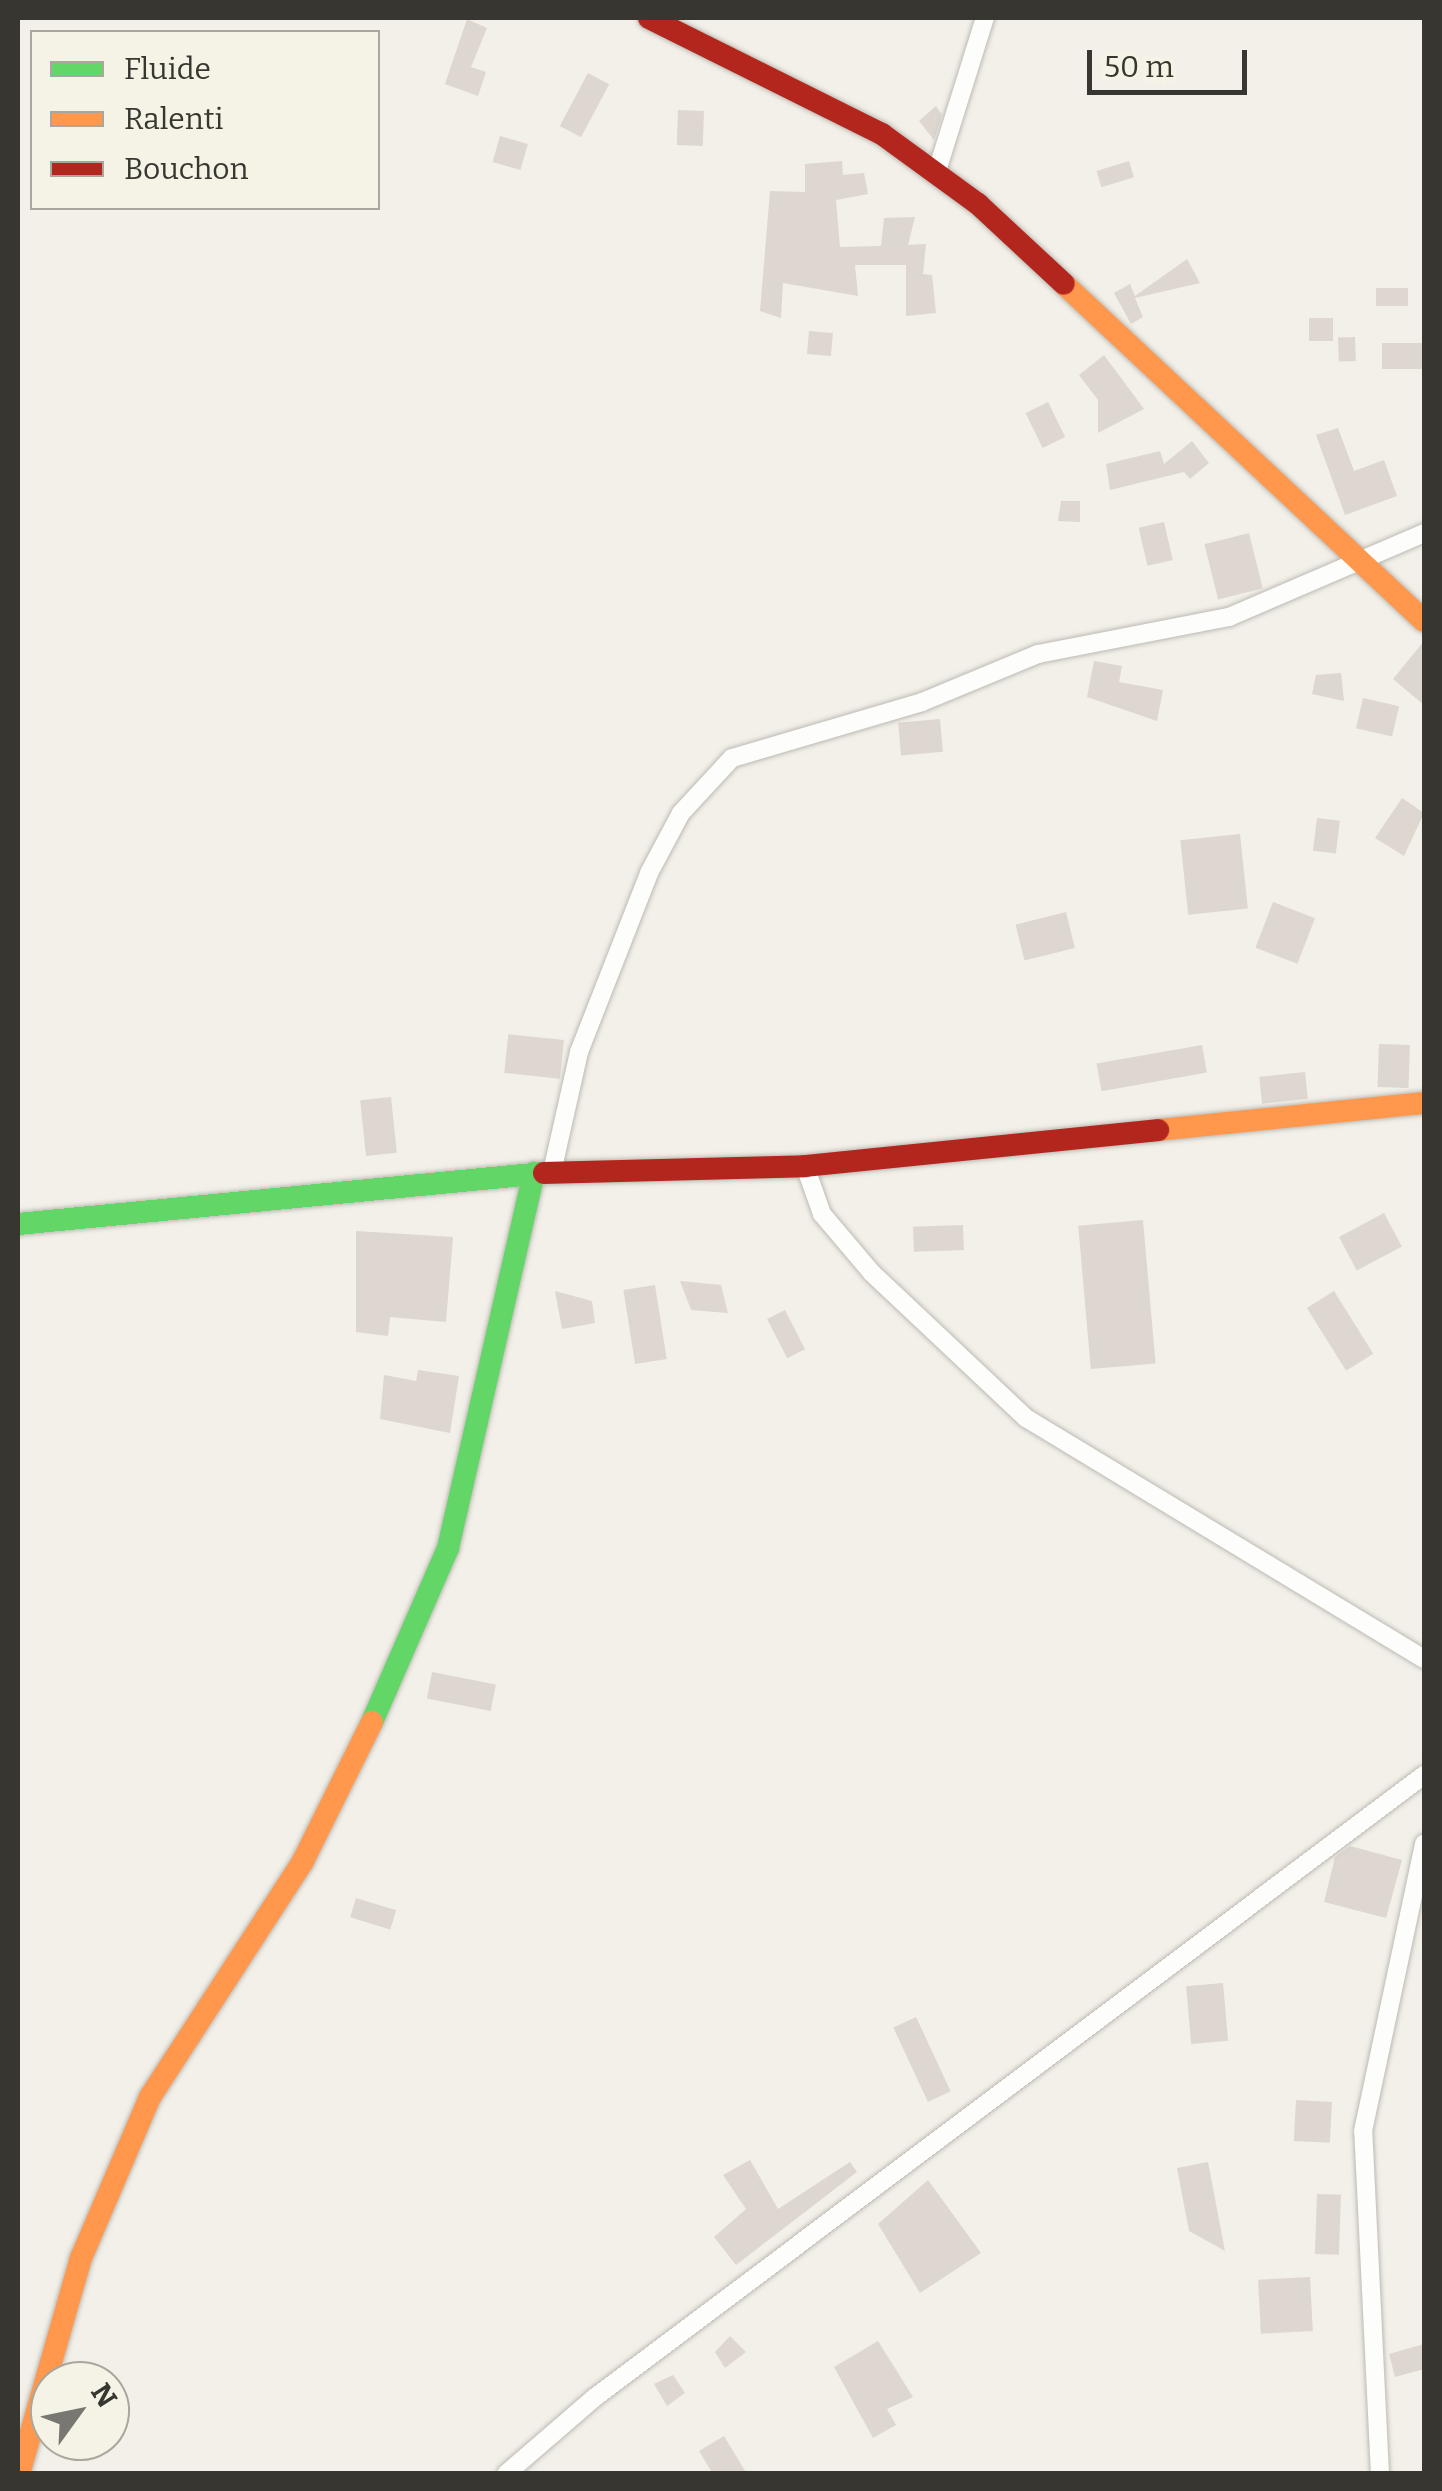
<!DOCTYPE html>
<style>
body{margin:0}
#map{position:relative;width:1442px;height:2491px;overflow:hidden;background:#f2f0e8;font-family:Bitter,serif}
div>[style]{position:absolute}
.building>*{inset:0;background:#ddd7d0;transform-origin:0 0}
.roads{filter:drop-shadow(0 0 2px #bcbab4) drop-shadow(0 0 2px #bcbab4)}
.street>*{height:18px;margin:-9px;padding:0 9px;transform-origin:9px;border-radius:9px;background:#fdfdfc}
.fast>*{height:22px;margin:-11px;padding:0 11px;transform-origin:11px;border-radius:11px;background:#63d668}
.slow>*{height:22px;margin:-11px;padding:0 11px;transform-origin:11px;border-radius:11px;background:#ff974d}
.jam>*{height:22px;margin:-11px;padding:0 11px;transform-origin:11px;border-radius:11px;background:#b3261e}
span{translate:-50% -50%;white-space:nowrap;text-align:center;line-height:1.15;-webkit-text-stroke:10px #f5f3e5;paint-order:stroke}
.frame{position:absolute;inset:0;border:20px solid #373631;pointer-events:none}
.legend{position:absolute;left:30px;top:30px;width:350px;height:180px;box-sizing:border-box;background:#f5f3e5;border:2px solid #a9a79d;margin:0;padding:12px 18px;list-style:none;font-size:30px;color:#373631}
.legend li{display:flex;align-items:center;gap:20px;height:50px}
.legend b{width:50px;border:2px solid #a9a79d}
.north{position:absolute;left:30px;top:2361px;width:100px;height:100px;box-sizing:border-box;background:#f5f3e5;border:2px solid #a9a79d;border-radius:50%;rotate:57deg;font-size:28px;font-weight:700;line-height:40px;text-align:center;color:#373631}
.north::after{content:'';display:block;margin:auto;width:35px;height:45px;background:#787771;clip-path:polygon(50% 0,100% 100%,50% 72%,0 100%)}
.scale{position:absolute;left:1087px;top:50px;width:160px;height:45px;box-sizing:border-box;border:5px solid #373631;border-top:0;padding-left:12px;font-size:30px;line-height:35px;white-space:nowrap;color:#373631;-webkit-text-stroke:8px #f5f3e5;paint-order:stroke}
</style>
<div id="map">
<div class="building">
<i style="clip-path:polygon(467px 19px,487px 28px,471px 67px,486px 72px,478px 96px,445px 84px)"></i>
<i style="left:588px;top:73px;width:24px;height:60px;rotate:28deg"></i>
<i style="clip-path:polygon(936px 106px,942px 115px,934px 140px,919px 121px)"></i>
<i style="left:678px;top:110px;width:26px;height:35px;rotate:2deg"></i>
<i style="left:500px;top:136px;width:29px;height:27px;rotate:16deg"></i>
<i style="clip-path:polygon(842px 161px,843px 175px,864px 173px,868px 194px,836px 200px,840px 247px,881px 246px,884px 218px,915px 217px,908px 245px,926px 244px,923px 274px,932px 275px,936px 313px,906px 316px,906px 265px,855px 265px,858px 296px,783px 283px,781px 318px,760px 311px,770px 191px,805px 192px,805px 164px)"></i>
<i style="left:1129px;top:161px;width:17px;height:34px;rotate:73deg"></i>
<i style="clip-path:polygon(1187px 259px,1200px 283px,1135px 298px,1143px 317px,1131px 324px,1114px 293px,1130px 284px,1135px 296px)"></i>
<i style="left:1376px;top:288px;width:32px;height:18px"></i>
<i style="left:1309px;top:318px;width:24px;height:23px"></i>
<i style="left:809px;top:331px;width:24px;height:23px;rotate:5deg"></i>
<i style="left:1355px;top:337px;width:24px;height:17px;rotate:88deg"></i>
<i style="left:1424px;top:343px;width:26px;height:42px;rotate:90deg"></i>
<i style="clip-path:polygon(1104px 355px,1144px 409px,1098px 433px,1098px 400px,1079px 375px)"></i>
<i style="left:1048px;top:402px;width:39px;height:25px;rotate:64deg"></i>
<i style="clip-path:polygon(1338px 428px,1354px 471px,1384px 460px,1397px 496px,1345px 515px,1316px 435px)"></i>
<i style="clip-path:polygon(1192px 441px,1209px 463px,1190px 479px,1184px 472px,1110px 490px,1106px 464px,1160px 451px,1164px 464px)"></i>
<i style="clip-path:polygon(1061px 501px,1080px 501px,1080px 522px,1058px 521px)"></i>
<i style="left:1164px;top:522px;width:39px;height:26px;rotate:77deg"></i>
<i style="left:1249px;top:533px;width:57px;height:46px;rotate:76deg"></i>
<i style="clip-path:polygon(1424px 641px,1424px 705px,1393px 679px)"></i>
<i style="clip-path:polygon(1094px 661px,1122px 666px,1119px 682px,1163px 690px,1157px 721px,1087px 697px)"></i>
<i style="clip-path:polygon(1341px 673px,1344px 701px,1312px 694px,1316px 675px)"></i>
<i style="left:1363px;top:698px;width:37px;height:31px;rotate:13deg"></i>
<i style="left:940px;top:719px;width:33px;height:42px;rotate:85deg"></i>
<i style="clip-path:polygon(1402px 798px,1424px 813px,1404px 856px,1375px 838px)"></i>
<i style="left:1317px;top:818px;width:23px;height:33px;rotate:7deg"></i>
<i style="left:1240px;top:834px;width:75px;height:60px;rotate:84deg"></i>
<i style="left:1273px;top:902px;width:45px;height:49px;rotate:21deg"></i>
<i style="left:1066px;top:912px;width:37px;height:52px;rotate:76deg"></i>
<i style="left:564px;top:1040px;width:39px;height:56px;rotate:96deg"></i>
<i style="left:1379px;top:1044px;width:31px;height:43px;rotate:2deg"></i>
<i style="left:1202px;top:1045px;width:28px;height:107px;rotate:80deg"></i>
<i style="left:1305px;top:1072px;width:27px;height:46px;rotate:84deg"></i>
<i style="left:391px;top:1097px;width:56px;height:31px;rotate:84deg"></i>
<i style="left:1384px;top:1213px;width:38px;height:51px;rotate:62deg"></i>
<i style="left:1143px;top:1220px;width:144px;height:65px;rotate:85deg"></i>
<i style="left:963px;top:1225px;width:25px;height:50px;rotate:88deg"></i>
<i style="clip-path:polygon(356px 1231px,453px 1237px,446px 1322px,390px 1317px,388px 1336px,356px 1332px)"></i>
<i style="clip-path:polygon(680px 1281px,721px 1285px,728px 1313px,691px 1310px)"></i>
<i style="left:655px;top:1285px;width:75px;height:32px;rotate:81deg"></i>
<i style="clip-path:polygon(555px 1291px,592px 1301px,595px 1323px,562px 1329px)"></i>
<i style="left:1334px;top:1291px;width:74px;height:32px;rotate:58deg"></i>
<i style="left:785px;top:1310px;width:44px;height:20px;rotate:63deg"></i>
<i style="clip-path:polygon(418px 1370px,459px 1376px,450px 1433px,380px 1419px,384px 1375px,416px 1381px)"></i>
<i style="left:432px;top:1672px;width:65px;height:27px;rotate:11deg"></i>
<i style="clip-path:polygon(1350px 1846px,1402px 1860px,1386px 1918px,1324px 1902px,1335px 1857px)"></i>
<i style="left:356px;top:1898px;width:42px;height:20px;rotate:17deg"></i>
<i style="left:1223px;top:1983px;width:58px;height:37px;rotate:85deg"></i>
<i style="left:916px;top:2017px;width:82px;height:25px;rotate:65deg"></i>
<i style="left:1296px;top:2100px;width:36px;height:41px;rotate:3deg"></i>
<i style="clip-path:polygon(750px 2160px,778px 2209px,850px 2162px,857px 2172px,736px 2265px,714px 2237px,746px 2209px,723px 2175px)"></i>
<i style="clip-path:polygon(1208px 2162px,1225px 2251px,1189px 2231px,1177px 2168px)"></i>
<i style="clip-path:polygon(928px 2180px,981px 2253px,920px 2293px,878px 2224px)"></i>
<i style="left:1317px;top:2194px;width:24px;height:60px;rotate:2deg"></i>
<i style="left:1310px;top:2277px;width:54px;height:52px;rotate:87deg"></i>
<i style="clip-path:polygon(730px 2336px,746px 2352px,725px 2368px,715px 2352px)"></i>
<i style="clip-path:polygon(878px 2341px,913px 2397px,887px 2409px,896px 2425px,873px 2438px,834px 2367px)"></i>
<i style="clip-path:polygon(1424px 2344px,1424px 2369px,1395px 2377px,1389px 2354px)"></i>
<i style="clip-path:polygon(673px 2375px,685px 2393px,667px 2406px,654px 2384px)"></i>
<i style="clip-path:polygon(724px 2436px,747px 2474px,713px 2474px,699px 2451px)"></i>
</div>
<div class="roads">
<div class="street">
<i style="left:936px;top:174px;width:164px;rotate:-72.6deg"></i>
<i style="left:805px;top:1166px;width:51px;rotate:70.5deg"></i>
<i style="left:822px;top:1214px;width:77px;rotate:49.7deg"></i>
<i style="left:872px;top:1273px;width:212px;rotate:43.3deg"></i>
<i style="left:1026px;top:1418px;width:465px;rotate:31.2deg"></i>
<i style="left:552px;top:1172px;width:123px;rotate:-77.3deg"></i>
<i style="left:579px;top:1052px;width:192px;rotate:-68.6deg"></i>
<i style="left:649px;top:873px;width:68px;rotate:-61.9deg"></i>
<i style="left:681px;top:813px;width:75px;rotate:-47.2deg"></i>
<i style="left:732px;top:758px;width:198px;rotate:-16.4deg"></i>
<i style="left:922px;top:702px;width:126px;rotate:-22.5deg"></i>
<i style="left:1038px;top:654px;width:195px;rotate:-11deg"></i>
<i style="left:1229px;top:617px;width:212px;rotate:-23.3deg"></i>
<i style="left:506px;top:2474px;width:116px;rotate:-40.8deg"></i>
<i style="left:594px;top:2398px;width:1038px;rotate:-36.89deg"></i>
<i style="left:1380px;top:2474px;width:343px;rotate:-92.8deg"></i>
<i style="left:1363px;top:2131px;width:294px;rotate:-78deg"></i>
</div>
<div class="fast">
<i style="left:18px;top:1224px;width:528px;rotate:-5.54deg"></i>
<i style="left:372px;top:1722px;width:190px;rotate:-66.4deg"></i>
<i style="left:448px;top:1548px;width:385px;rotate:-77.1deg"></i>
</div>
<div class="slow">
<i style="left:1064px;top:284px;width:493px;rotate:43.1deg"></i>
<i style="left:1158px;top:1130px;width:267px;rotate:-5.8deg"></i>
<i style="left:19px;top:2474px;width:225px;rotate:-74deg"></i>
<i style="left:81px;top:2258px;width:175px;rotate:-66.8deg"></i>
<i style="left:150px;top:2097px;width:281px;rotate:-57deg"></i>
<i style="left:303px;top:1861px;width:155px;rotate:-63.6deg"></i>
</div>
<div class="jam">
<i style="left:649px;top:18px;width:260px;rotate:26.5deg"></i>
<i style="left:882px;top:134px;width:119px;rotate:36.1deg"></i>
<i style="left:978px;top:204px;width:117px;rotate:42.9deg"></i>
<i style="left:544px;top:1173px;width:261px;rotate:-1.5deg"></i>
<i style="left:805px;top:1166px;width:355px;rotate:-5.8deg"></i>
</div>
</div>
<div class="frame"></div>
<ul class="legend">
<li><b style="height:12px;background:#63d668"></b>Fluide</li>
<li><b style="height:12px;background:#ff974d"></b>Ralenti</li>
<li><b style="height:12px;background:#b3261e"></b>Bouchon</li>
</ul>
<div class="north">N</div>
<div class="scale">50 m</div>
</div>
